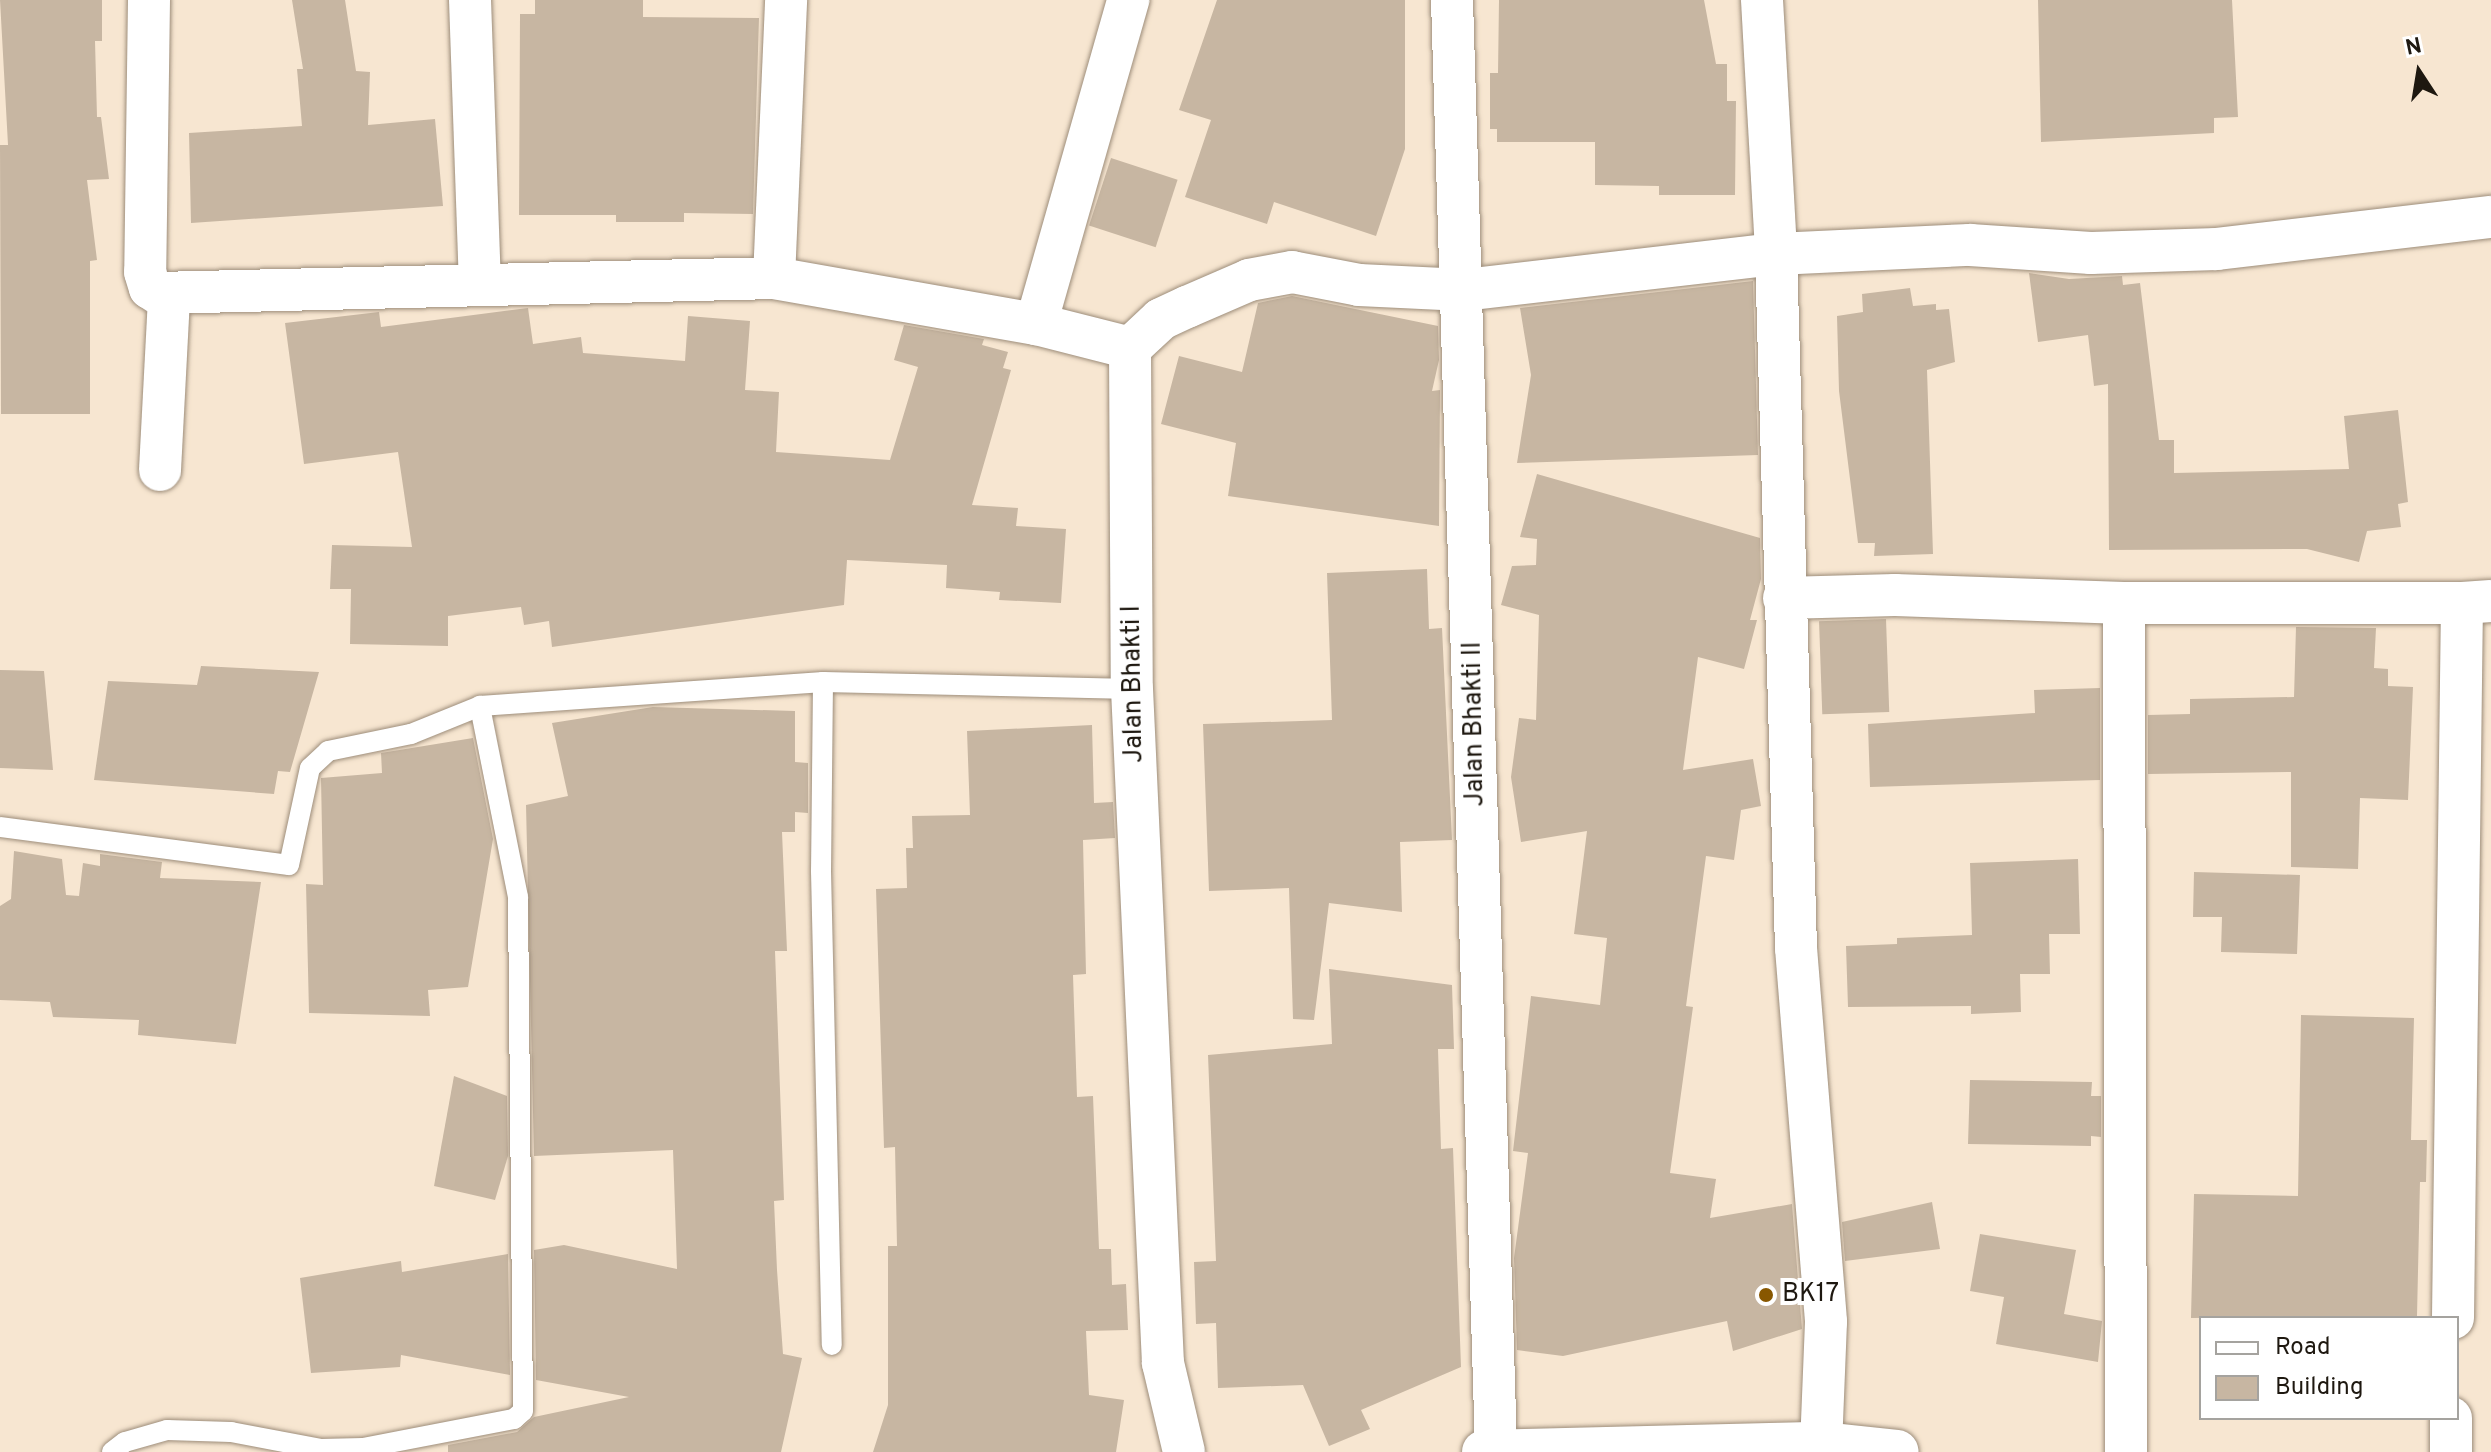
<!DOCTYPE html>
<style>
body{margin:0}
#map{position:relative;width:2491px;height:1452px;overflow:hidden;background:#f7e6d1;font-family:Overpass,sans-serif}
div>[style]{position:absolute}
.building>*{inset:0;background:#c7b6a2;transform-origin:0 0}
.roads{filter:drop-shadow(0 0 2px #9d8d7a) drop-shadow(0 0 2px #9d8d7a)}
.lane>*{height:20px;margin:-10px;padding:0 10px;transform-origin:10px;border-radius:10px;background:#fff}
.street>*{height:42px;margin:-21px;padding:0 21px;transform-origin:21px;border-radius:21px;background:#fff}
.secondary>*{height:44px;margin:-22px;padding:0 22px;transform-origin:22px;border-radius:22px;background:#fff}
.dots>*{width:22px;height:22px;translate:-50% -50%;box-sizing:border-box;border:4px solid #fff;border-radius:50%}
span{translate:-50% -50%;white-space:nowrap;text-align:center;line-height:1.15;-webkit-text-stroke:8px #fff;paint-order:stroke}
.street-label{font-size:26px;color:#1e1810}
.poi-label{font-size:26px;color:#1e1810}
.left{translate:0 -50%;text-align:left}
.legend{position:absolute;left:2199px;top:1316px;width:260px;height:104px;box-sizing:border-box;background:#fff;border:2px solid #a5a39f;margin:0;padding:10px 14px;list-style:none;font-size:24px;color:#1e1810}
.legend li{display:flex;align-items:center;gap:16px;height:40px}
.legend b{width:40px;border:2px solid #a5a39f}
.north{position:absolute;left:2379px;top:32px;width:80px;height:80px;-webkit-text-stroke:6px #fff;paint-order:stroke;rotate:348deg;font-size:22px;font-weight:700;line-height:32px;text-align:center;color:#1e1810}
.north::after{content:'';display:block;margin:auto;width:28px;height:36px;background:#1e1810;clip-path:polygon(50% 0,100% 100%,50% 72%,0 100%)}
</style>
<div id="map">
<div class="building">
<i style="clip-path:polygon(0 0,102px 0,102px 41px,95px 41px,97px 117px,101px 117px,109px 179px,87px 180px,97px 260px,90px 261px,90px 414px,1px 414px,0 145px,8px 145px)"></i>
<i style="clip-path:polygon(292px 0,345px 0,356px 71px,370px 72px,368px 125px,435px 119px,443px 206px,191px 223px,189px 133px,302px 126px,297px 69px,303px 69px)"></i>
<i style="clip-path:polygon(535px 0,643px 0,643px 17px,759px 18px,753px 214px,684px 213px,684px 222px,616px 222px,616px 215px,519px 215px,520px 14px,535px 14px)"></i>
<i style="clip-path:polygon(1217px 0,1405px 0,1405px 149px,1376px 236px,1274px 202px,1267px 224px,1185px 197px,1211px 120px,1179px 110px)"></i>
<i style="clip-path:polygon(1499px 0,1704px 0,1716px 64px,1727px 64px,1727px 101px,1736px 101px,1735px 195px,1659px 195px,1659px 186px,1595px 185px,1595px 142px,1497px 142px,1497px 129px,1490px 129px,1490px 73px,1498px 73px)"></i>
<i style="clip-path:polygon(2038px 0,2232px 0,2238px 117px,2214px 118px,2214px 133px,2041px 142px)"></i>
<i style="left:1111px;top:158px;width:70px;height:71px;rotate:18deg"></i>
<i style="clip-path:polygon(2029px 273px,2069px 279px,2122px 276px,2123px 285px,2140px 283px,2159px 440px,2174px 440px,2174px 473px,2349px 469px,2344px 416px,2398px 410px,2408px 502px,2398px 504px,2401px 527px,2367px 531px,2359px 562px,2307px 549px,2109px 550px,2108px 384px,2094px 386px,2088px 335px,2038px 342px)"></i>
<i style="clip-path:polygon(1753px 281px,1758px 455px,1517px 463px,1531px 375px,1520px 308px)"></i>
<i style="clip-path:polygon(1910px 288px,1913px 306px,1936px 304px,1936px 310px,1949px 309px,1955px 362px,1927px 370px,1933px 554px,1874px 556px,1875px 543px,1858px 543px,1839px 391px,1837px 316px,1863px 312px,1862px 294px)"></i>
<i style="clip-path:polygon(1292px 296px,1438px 326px,1439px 360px,1432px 391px,1440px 390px,1439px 526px,1228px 496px,1236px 443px,1161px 424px,1179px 356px,1242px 372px,1258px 303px)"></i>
<i style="clip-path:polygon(528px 308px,533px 344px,581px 337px,583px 353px,685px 361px,688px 316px,750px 321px,745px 390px,779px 392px,776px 452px,890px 460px,918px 367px,894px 360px,904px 325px,984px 339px,982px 345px,1008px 352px,1003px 368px,1011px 370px,972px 505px,1018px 508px,1016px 526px,1066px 529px,1061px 603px,999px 600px,1000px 592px,946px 588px,947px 565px,847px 560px,844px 605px,552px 647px,549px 621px,524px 625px,521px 607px,448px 616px,448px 646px,350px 644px,351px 589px,330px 589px,332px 545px,412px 547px,398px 452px,304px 464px,285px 323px,379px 312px,381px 327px)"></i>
<i style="clip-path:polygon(1537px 474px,1760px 538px,1761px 579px,1750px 620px,1757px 620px,1744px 669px,1698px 657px,1683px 770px,1753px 759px,1761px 806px,1741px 810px,1734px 860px,1706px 856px,1686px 1006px,1693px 1007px,1670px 1173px,1716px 1179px,1710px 1218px,1792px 1204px,1802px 1329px,1733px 1351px,1727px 1321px,1563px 1356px,1517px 1350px,1514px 1258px,1528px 1153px,1513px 1151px,1531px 996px,1600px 1005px,1607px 938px,1574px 934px,1587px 831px,1521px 842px,1511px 777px,1519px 718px,1536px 720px,1539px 615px,1501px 605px,1512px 566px,1536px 565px,1537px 539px,1520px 537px)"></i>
<i style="clip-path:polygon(1427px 569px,1429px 629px,1442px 628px,1452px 840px,1400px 842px,1402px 912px,1329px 903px,1314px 1020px,1293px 1019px,1289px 888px,1209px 891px,1203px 724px,1332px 720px,1327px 573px)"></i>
<i style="left:1886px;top:619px;width:93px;height:67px;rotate:88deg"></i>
<i style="clip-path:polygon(2296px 627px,2376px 628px,2374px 668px,2388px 669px,2388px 686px,2413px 687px,2408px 800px,2360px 798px,2358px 869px,2291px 867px,2291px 772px,2148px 774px,2148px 715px,2190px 714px,2190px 699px,2294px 697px)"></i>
<i style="clip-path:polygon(201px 666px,319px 672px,290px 772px,278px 771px,274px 794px,94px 780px,108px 681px,197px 685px)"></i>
<i style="clip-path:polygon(0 670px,44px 671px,53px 770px,0 768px)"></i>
<i style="clip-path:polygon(2100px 688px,2100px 780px,1870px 787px,1868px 724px,2035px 713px,2034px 690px)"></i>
<i style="clip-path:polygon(653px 707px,795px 711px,795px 762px,808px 763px,808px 813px,795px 812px,795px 832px,782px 832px,787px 951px,775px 951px,784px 1200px,774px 1201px,777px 1270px,783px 1354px,802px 1358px,781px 1452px,448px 1452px,448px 1445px,517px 1432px,534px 1417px,629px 1397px,536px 1380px,534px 1250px,564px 1245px,677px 1269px,673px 1150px,534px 1156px,526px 805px,568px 796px,552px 723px)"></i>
<i style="clip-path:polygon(1092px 725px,1094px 803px,1113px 802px,1115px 838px,1083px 840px,1086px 974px,1073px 975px,1077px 1097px,1093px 1096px,1099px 1249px,1111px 1249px,1112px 1285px,1126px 1284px,1128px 1330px,1086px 1331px,1089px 1395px,1124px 1400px,1116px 1452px,873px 1452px,888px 1405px,888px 1246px,897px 1246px,895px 1147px,884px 1148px,876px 889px,907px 888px,906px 848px,913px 848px,912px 816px,970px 815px,967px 731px)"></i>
<i style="clip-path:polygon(473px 738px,493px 839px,468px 987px,428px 990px,430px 1016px,309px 1013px,306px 884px,323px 885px,321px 778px,382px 773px,381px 753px)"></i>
<i style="clip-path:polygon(14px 851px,62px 859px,66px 895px,79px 896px,83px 863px,100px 866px,100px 854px,162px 862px,160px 878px,261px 882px,236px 1044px,138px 1035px,139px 1020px,53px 1017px,50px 1002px,0 1000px,0 906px,11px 899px)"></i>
<i style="clip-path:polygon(2078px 859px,2080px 934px,2049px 934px,2050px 974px,2020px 974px,2021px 1012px,1971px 1014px,1971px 1006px,1848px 1007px,1846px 946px,1897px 944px,1897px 938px,1972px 935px,1970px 863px)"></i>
<i style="clip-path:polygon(2194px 872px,2300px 875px,2297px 954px,2221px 952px,2222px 917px,2193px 917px)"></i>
<i style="clip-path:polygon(1329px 969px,1452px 985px,1454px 1049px,1438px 1049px,1441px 1149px,1453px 1148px,1461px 1367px,1361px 1410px,1370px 1429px,1329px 1446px,1303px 1385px,1218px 1388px,1216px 1323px,1196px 1324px,1194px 1262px,1216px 1261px,1208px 1055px,1332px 1044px)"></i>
<i style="clip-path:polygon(2301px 1015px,2414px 1018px,2411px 1140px,2427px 1140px,2426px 1182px,2420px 1182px,2417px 1316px,2191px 1318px,2194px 1194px,2298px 1196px)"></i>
<i style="clip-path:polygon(454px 1076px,507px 1096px,508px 1156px,495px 1200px,434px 1186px)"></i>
<i style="clip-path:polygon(1970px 1080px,2092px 1082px,2091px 1096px,2101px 1096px,2101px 1137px,2091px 1136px,2091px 1146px,1968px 1144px)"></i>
<i style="clip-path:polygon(1932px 1202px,1940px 1249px,1845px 1261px,1842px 1222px)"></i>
<i style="clip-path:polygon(1980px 1234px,2076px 1250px,2064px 1314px,2102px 1321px,2098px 1362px,1996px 1344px,2004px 1297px,1970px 1291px)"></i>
<i style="clip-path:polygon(508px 1254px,510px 1375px,401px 1355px,400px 1367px,311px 1373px,300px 1278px,401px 1261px,402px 1272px)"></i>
</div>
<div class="roads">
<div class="lane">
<i style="left:823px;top:682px;width:189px;rotate:90.6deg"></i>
<i style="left:821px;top:871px;width:474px;rotate:88.7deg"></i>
<i style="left:0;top:827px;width:291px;rotate:7.5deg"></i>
<i style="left:289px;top:865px;width:99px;rotate:-77.8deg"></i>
<i style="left:310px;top:768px;width:25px;rotate:-43deg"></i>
<i style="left:328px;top:751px;width:85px;rotate:-11.6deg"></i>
<i style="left:411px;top:734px;width:74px;rotate:-22.1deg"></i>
<i style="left:480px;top:706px;width:344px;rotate:-4deg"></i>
<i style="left:823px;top:682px;width:309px;rotate:1.3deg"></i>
<i style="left:112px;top:1452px;width:16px;rotate:-38deg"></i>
<i style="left:125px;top:1442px;width:44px;rotate:-15.9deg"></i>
<i style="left:167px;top:1430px;width:64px;rotate:1.8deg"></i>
<i style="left:231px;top:1432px;width:92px;rotate:10.7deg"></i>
<i style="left:321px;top:1449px;width:42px;rotate:-1.4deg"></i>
<i style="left:363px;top:1448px;width:154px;rotate:-10.9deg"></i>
<i style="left:514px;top:1419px;width:12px;rotate:-42deg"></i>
<i style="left:523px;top:1411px;width:514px;rotate:-90.56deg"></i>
<i style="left:518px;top:897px;width:195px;rotate:-101.3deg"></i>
</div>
<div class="street">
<i style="left:149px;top:0;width:272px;rotate:90.8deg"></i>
<i style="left:145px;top:272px;width:17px;rotate:73deg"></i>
<i style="left:150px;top:288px;width:9px;rotate:32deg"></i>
<i style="left:158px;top:293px;width:616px;rotate:-1.39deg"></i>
<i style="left:774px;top:278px;width:266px;rotate:10deg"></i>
<i style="left:1036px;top:324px;width:97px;rotate:14.3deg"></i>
<i style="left:1130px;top:348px;width:341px;rotate:89.7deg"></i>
<i style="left:1132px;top:689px;width:675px;rotate:87.37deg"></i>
<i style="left:1163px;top:1363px;width:91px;rotate:76.7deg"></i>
<i style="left:470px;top:0;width:282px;rotate:88deg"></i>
<i style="left:1452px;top:0;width:1449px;rotate:88.26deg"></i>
<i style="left:1762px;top:0;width:254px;rotate:86.8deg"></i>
<i style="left:1776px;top:254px;width:694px;rotate:88.35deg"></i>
<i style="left:1796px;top:948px;width:375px;rotate:85.4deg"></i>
<i style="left:1826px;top:1322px;width:122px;rotate:92.3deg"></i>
<i style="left:774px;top:278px;width:278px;rotate:-87.5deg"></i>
<i style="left:1036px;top:324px;width:337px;rotate:-74.1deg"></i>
<i style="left:1130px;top:348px;width:42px;rotate:-43.1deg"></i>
<i style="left:1161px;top:319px;width:29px;rotate:-25deg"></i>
<i style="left:1187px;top:307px;width:68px;rotate:-23.5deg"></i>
<i style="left:1249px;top:280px;width:44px;rotate:-10.5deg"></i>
<i style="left:1292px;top:272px;width:68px;rotate:11deg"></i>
<i style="left:1359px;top:285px;width:105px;rotate:2.7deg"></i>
<i style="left:1464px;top:290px;width:314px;rotate:-6.6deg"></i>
<i style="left:1776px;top:254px;width:194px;rotate:-2.7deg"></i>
<i style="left:1970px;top:245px;width:121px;rotate:3.8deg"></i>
<i style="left:2091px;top:253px;width:126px;rotate:-1.8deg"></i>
<i style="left:2217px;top:249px;width:276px;rotate:-6.7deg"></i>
<i style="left:160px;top:470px;width:174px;rotate:-87deg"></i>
<i style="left:1784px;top:598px;width:111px;rotate:-1.5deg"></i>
<i style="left:1895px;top:595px;width:229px;rotate:2deg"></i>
<i style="left:2124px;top:603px;width:849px;rotate:89.87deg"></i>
<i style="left:2124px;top:603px;width:338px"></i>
<i style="left:2453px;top:1318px;width:715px;rotate:-89.28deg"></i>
<i style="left:2462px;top:603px;width:29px;rotate:-4deg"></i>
<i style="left:2451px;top:1452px;width:34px;rotate:-90deg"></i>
</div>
<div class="secondary">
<i style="left:1484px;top:1452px;width:337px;rotate:-1.4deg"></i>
<i style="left:1821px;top:1444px;width:76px;rotate:6deg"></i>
</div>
</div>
<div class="dots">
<i style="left:1766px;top:1295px;background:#885700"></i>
</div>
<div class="street-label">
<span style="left:1134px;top:684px;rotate:-91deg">Jalan Bhakti I</span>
<span style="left:1475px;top:724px;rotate:-91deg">Jalan Bhakti II</span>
</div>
<div class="poi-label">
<span class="left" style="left:1782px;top:1295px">BK17</span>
</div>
<ul class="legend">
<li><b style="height:10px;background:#fff"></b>Road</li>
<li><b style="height:22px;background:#c7b6a2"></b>Building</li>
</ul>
<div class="north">N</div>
</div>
